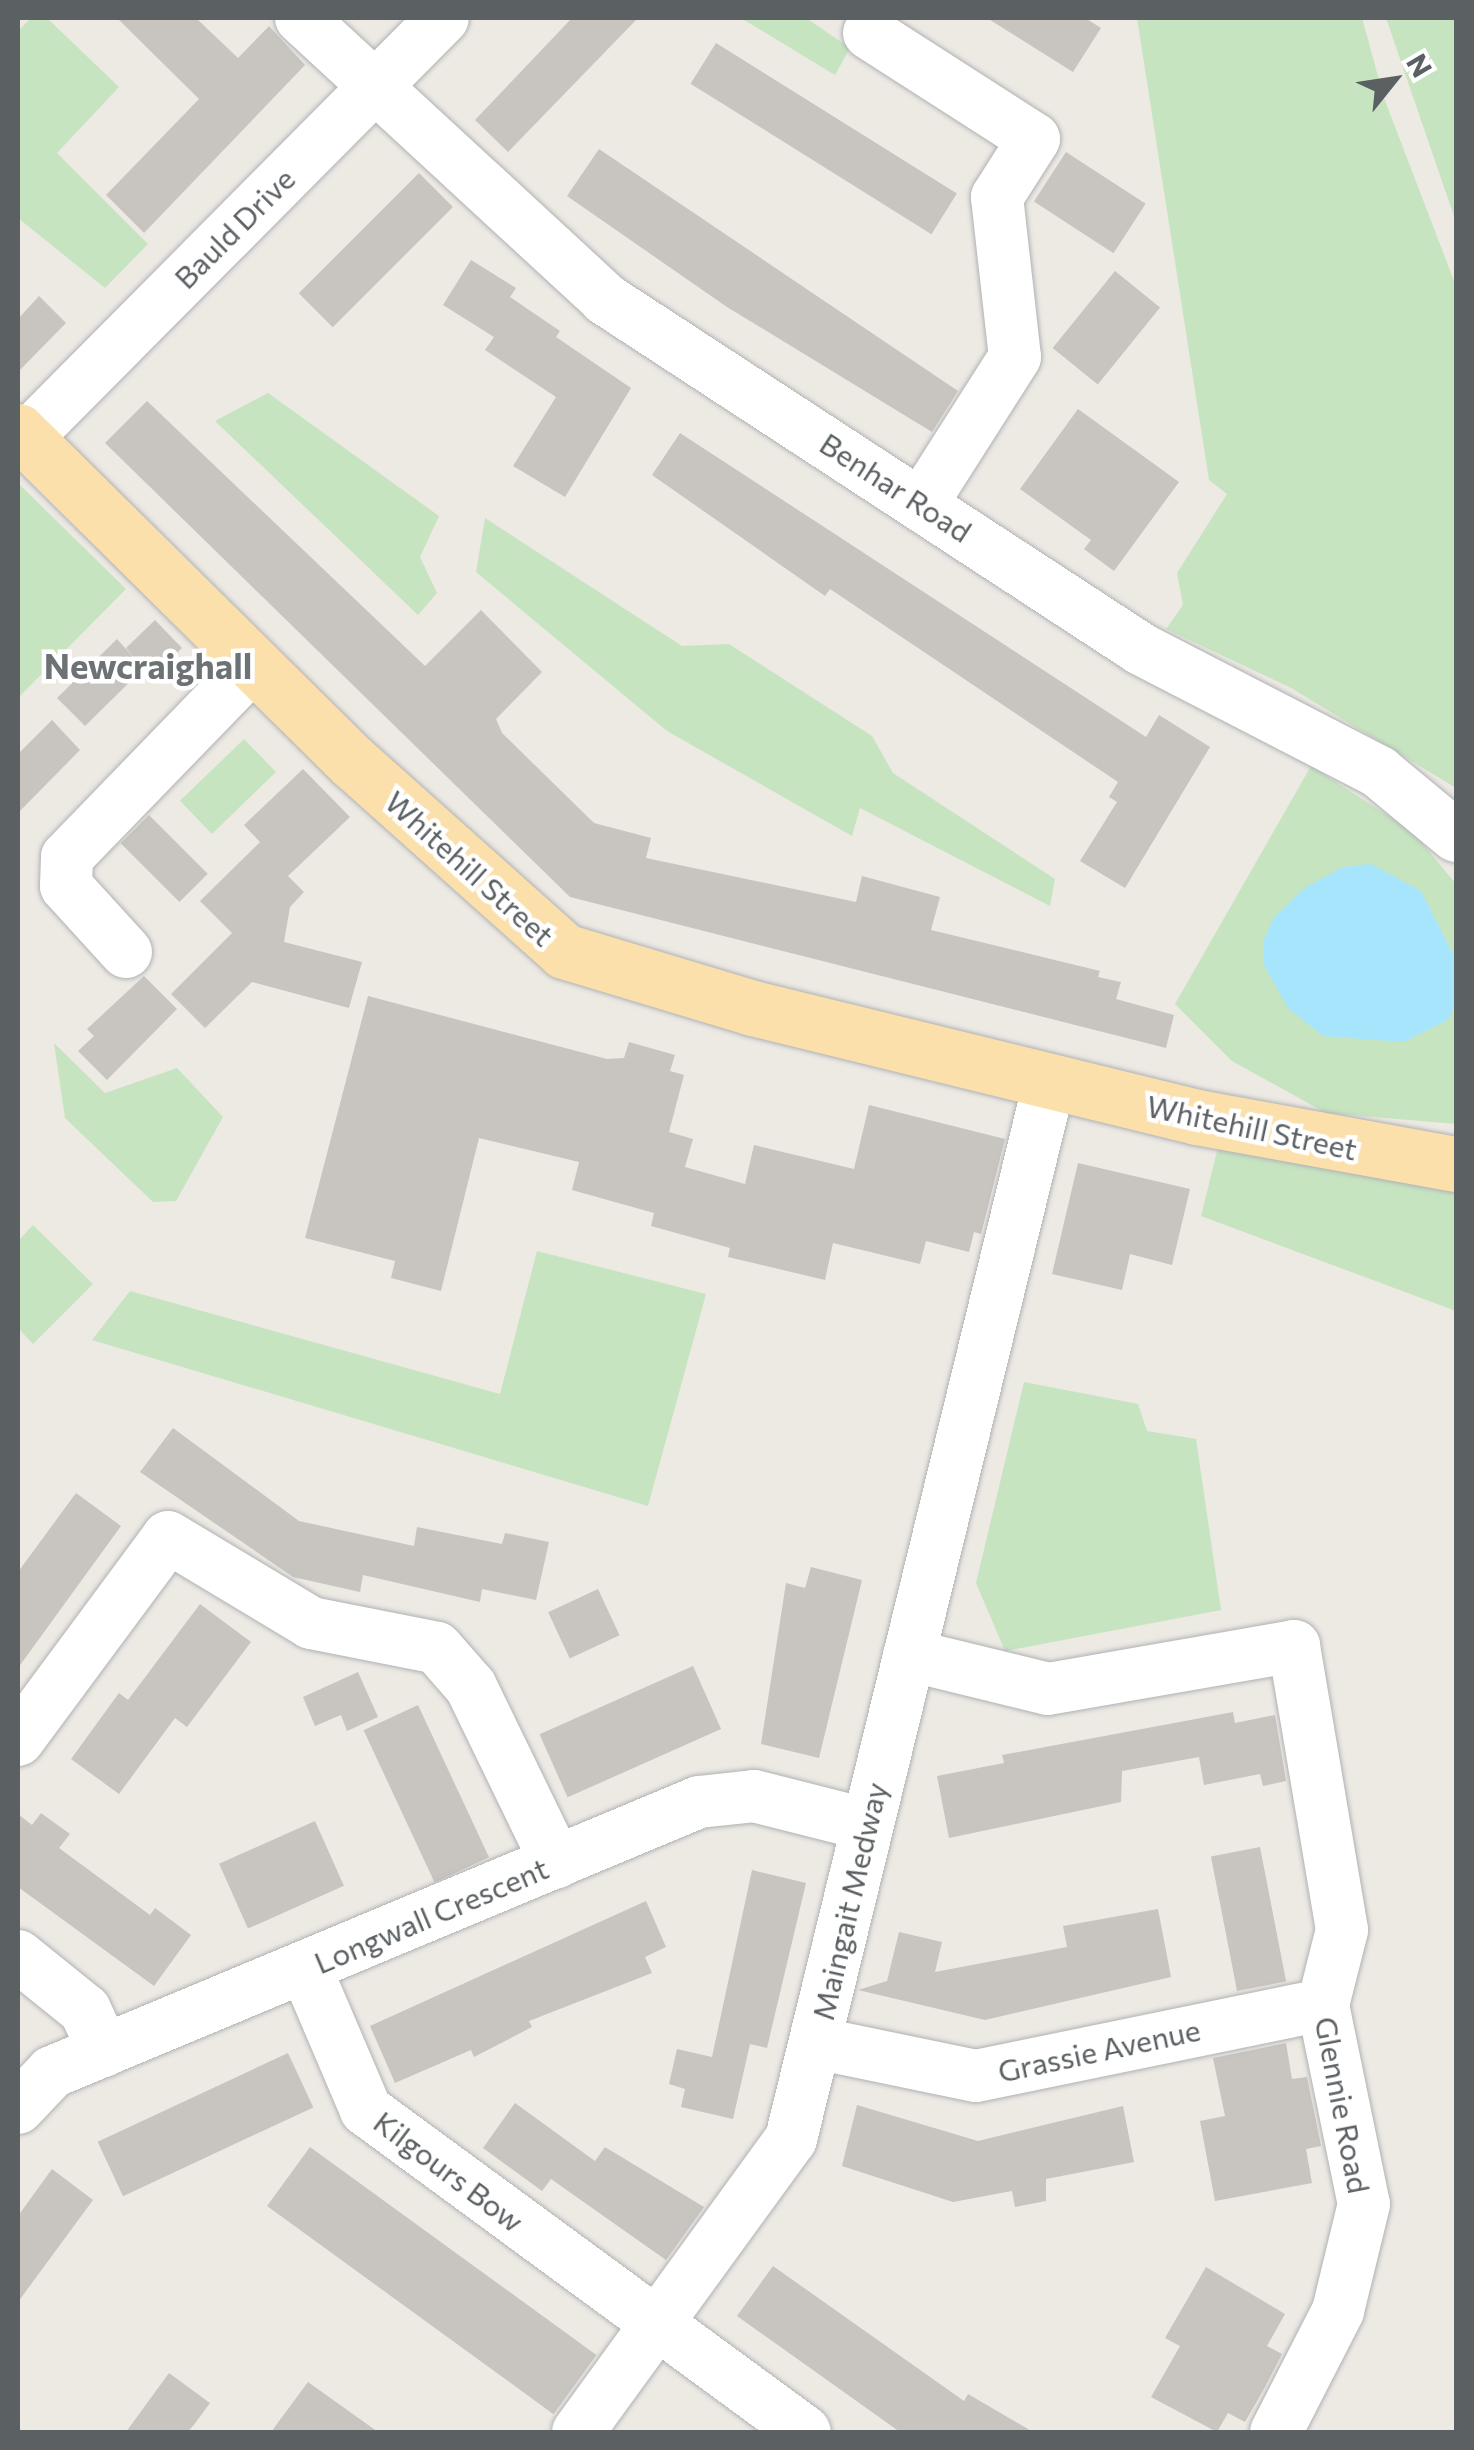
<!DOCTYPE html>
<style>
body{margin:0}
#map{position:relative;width:1474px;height:2450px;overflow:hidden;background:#ede9e3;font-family:Commissioner,sans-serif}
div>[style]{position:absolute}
.green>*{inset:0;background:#c7e4c1;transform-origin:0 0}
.water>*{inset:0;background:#a6e5fb}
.building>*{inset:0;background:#c8c4c0;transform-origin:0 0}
.roads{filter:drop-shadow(0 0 2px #afb2b5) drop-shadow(0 0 2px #afb2b5)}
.minor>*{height:52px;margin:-26px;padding:0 26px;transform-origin:26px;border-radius:26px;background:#fff}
.major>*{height:55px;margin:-27.5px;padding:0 27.5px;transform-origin:27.5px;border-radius:27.5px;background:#fbe0ab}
span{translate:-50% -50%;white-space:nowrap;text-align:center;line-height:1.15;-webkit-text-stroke:9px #fff;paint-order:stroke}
.street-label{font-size:30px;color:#5b6063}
.quarter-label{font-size:35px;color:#6d7275;font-weight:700}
.frame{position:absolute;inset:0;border:20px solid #5b6063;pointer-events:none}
.north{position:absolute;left:1344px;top:30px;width:100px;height:100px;-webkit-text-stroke:8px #fff;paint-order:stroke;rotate:60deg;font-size:28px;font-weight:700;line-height:40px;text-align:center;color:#5b6063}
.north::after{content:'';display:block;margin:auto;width:35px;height:45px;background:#5b6063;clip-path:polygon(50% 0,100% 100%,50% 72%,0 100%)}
</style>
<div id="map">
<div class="green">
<i style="clip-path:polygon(31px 18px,47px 18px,119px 87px,57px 153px,148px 244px,105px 288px,18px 218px,18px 31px)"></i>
<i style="clip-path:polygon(741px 18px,806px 18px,850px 48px,835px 75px)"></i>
<i style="clip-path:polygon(1137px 18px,1362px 18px,1384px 98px,1456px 286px,1456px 788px,1291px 688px,1166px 629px,1183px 605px,1177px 573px,1227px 494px,1209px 480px)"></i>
<i style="clip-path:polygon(1386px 18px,1456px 18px,1456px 222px)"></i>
<i style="clip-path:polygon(268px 393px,439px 516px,420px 557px,437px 593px,418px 615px,215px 421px)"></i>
<i style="clip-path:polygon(18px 483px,126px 589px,18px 698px)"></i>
<i style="clip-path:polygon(485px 518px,682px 646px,729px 644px,872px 736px,893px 773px,1055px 879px,1050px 906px,860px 808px,852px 836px,667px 731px,476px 572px)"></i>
<i style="left:244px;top:739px;width:46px;height:89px;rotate:46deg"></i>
<i style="clip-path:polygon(1311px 766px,1413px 832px,1456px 884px,1456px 1124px,1326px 1113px,1232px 1061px,1175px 1004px)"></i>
<i style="clip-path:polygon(54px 1043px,105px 1093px,177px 1068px,223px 1117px,176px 1201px,153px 1202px,65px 1118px)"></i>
<i style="clip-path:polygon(1222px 1131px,1456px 1186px,1456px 1311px,1201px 1216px)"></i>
<i style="clip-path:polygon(33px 1225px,93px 1284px,33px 1344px,18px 1328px,18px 1241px)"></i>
<i style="clip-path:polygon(537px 1251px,706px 1294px,648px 1506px,92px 1340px,130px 1291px,500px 1394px)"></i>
<i style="clip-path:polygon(1024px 1382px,1138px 1404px,1147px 1431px,1196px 1439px,1221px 1610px,1005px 1651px,976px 1583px)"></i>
</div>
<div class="water">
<i style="clip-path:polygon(1371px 864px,1421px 891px,1456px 960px,1456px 1002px,1448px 1020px,1403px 1042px,1323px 1036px,1288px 1008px,1264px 965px,1263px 942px,1274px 917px,1306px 887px,1343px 867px)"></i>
</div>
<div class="building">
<i style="clip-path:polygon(117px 18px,196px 18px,238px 58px,269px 26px,305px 65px,144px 233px,106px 195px,199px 99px)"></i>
<i style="clip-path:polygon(572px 18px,638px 18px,508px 152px,475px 120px)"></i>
<i style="clip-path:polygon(987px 18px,1085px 18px,1101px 28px,1073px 72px)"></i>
<i style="left:716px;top:43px;width:284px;height:48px;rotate:32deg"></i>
<i style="clip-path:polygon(599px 149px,958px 391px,932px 432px,727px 307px,567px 196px)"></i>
<i style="left:1066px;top:152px;width:95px;height:59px;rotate:33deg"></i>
<i style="left:419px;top:173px;width:48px;height:170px;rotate:45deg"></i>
<i style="clip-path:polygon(471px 260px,516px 288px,510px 297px,560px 331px,556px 337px,631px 388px,565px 497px,513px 466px,556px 397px,485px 350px,494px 337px,443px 305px)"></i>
<i style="left:1115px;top:271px;width:58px;height:99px;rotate:39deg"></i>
<i style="clip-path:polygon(39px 296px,66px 323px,18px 372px,18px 319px)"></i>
<i style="clip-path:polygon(147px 401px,425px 666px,481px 610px,542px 672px,496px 719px,502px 733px,594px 823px,651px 838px,646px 858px,856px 902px,862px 876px,940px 897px,931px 930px,1100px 971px,1098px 977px,1121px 982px,1116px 999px,1174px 1015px,1166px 1048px,570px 897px,105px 443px)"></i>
<i style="clip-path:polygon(1078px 409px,1179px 482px,1114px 571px,1084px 549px,1091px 540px,1020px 489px)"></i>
<i style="clip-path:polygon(680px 433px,1146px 737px,1159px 715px,1210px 747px,1125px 888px,1080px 861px,1117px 802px,1109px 797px,1118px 782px,830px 589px,825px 596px,652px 475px)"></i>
<i style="clip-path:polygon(155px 620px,182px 648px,153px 677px,144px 668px,85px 726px,57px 698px,117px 639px,134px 658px,126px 648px)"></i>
<i style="clip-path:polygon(52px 720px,80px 750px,18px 813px,18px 754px)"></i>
<i style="clip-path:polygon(303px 769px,350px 817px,288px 876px,304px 892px,290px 907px,284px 942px,362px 962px,349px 1008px,252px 982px,205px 1028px,171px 994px,232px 933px,200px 901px,260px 842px,244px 825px)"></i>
<i style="left:149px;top:815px;width:83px;height:40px;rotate:45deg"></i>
<i style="clip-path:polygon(144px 976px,177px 1009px,107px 1080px,78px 1051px,94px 1036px,87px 1029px)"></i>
<i style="clip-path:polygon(368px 996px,607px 1059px,624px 1058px,629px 1042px,675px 1055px,670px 1071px,684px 1075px,669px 1132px,693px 1139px,685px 1167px,745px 1184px,754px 1145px,854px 1169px,869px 1105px,1005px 1139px,981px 1234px,974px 1232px,969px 1252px,926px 1241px,920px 1264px,833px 1243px,825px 1280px,728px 1257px,730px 1248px,651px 1226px,654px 1213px,572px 1190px,579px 1162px,479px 1138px,441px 1291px,391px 1278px,395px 1261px,305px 1238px)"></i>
<i style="clip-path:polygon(1078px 1163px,1190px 1189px,1172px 1265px,1130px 1254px,1122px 1290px,1052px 1274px)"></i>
<i style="clip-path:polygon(173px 1428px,299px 1521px,414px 1546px,417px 1527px,502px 1544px,505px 1533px,549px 1542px,536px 1600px,482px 1589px,480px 1602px,363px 1575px,360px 1592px,293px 1577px,140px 1472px)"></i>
<i style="clip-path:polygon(76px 1493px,121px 1526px,18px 1668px,18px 1572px)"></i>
<i style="clip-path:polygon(811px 1567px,862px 1580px,819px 1758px,761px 1744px,786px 1583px,805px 1588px)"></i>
<i style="left:598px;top:1589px;width:51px;height:55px;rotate:65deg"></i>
<i style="clip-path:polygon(200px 1604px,251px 1642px,187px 1727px,175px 1718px,119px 1794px,71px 1759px,119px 1693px,128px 1700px)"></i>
<i style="left:693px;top:1666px;width:69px;height:168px;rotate:66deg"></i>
<i style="clip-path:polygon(358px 1672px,378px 1717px,347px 1731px,341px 1715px,315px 1726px,303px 1697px)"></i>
<i style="left:418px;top:1705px;width:168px;height:60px;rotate:65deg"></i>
<i style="clip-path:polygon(1233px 1712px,1235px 1723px,1275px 1715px,1286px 1781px,1263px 1786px,1260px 1774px,1204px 1785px,1199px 1757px,1122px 1771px,1121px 1802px,949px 1838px,937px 1776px,1004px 1763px,1002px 1755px)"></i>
<i style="clip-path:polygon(41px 1813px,70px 1834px,59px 1848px,150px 1915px,155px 1908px,191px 1935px,154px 1986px,18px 1887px,18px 1814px,32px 1825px)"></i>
<i style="left:315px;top:1821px;width:71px;height:105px;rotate:66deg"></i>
<i style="left:1260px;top:1847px;width:137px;height:50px;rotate:79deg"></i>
<i style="clip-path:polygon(752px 1870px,806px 1883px,767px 2048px,750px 2044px,733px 2119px,681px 2107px,685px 2089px,669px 2084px,677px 2049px,712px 2057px)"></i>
<i style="clip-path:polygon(646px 1901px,666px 1947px,645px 1957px,652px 1973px,529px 2021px,532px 2027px,474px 2057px,471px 2050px,395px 2083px,370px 2026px)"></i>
<i style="clip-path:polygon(1158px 1909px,1171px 1977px,985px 2020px,858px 1990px,887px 1981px,899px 1932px,942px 1942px,935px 1972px,1067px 1947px,1063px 1926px)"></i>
<i style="clip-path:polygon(1286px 2043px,1292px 2079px,1307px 2077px,1321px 2146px,1306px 2149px,1312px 2183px,1215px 2201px,1200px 2121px,1225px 2116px,1213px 2058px)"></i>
<i style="left:288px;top:2053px;width:60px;height:210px;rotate:65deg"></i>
<i style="clip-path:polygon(515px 2103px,595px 2161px,605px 2147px,704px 2207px,666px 2260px,551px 2179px,542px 2191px,483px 2148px)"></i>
<i style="clip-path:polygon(857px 2105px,978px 2141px,1123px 2106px,1134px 2162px,1046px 2179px,1046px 2201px,1015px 2207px,1012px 2191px,953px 2202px,842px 2166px)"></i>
<i style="left:310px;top:2147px;width:354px;height:73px;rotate:36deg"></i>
<i style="clip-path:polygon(52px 2169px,93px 2200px,18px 2302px,18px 2216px)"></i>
<i style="clip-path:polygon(773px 2266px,964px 2401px,968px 2394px,1033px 2432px,900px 2432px,737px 2316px)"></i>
<i style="clip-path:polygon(1206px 2267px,1285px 2314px,1267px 2346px,1282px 2354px,1265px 2387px,1245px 2422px,1228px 2413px,1217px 2432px,1151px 2397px,1180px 2346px,1165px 2338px)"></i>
<i style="clip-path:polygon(169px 2373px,210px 2403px,196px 2422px,188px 2432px,126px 2432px)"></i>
<i style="clip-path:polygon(308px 2382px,378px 2432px,271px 2432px)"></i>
</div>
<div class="roads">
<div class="minor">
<i style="left:301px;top:18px;width:414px;rotate:42.7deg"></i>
<i style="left:605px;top:299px;width:640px;rotate:33.14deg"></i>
<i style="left:1141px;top:649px;width:268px;rotate:27.3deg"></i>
<i style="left:1379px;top:772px;width:100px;rotate:39.7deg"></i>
<i style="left:869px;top:33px;width:196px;rotate:32.7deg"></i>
<i style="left:1034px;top:139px;width:69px;rotate:122.5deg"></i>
<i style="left:997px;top:197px;width:161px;rotate:83.6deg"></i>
<i style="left:1015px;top:357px;width:173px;rotate:122.5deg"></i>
<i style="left:25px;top:439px;width:593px;rotate:-45.2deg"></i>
<i style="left:126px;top:952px;width:89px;rotate:-132.3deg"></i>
<i style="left:66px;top:886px;width:29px;rotate:-88deg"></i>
<i style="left:67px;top:857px;width:269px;rotate:-45.9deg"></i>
<i style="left:909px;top:1655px;width:143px;rotate:13.7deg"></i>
<i style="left:1048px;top:1689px;width:250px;rotate:-9.9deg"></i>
<i style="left:1294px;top:1646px;width:288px;rotate:80.4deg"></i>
<i style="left:1342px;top:1930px;width:77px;rotate:104.2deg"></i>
<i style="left:1323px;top:2005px;width:203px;rotate:78.4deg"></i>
<i style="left:1364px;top:2204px;width:110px;rotate:103.7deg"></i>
<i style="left:1338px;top:2311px;width:136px;rotate:117.1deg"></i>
<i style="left:18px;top:1740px;width:252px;rotate:-53.5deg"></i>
<i style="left:168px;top:1537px;width:167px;rotate:31deg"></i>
<i style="left:311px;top:1623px;width:128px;rotate:11.2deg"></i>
<i style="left:437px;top:1648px;width:52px;rotate:48.9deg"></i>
<i style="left:471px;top:1687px;width:195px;rotate:64.1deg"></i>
<i style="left:18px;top:1956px;width:86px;rotate:38.9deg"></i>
<i style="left:85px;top:2010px;width:45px;rotate:65.1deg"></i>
<i style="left:305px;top:1967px;width:155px;rotate:66.9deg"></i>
<i style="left:366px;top:2110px;width:544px;rotate:36.26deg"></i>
<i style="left:816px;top:2043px;width:163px;rotate:11.7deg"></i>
<i style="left:976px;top:2076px;width:354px;rotate:-11.6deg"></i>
<i style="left:18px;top:2108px;width:50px;rotate:-46.6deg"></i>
<i style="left:52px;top:2072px;width:701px;rotate:-22.65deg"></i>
<i style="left:699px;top:1802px;width:55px;rotate:-6.2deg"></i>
<i style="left:754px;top:1796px;width:114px;rotate:14.2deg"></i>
<i style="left:578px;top:2432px;width:362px;rotate:-54deg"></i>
<i style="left:791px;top:2139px;width:1090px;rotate:-76.26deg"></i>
</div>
<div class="major">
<i style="left:18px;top:431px;width:472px;rotate:44.7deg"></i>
<i style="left:354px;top:763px;width:282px;rotate:41.8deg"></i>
<i style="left:564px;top:951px;width:197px;rotate:16.8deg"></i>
<i style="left:753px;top:1008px;width:457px;rotate:13.8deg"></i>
<i style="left:1197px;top:1117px;width:263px;rotate:10.3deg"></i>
</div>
</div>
<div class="street-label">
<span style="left:234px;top:228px;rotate:-45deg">Bauld Drive</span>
<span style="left:896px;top:487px;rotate:33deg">Benhar Road</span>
<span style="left:470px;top:868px;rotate:42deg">Whitehill Street</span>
<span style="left:1252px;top:1127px;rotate:12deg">Whitehill Street</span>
<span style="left:849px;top:1901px;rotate:-77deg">Maingait Medway</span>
<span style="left:431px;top:1915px;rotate:-23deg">Longwall Crescent</span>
<span style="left:1099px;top:2050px;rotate:-12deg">Grassie Avenue</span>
<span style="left:1343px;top:2105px;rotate:79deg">Glennie Road</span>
<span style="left:449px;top:2171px;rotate:37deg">Kilgours Bow</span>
</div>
<div class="quarter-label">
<span style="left:148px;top:665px">Newcraighall</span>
</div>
<div class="frame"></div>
<div class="north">N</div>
</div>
